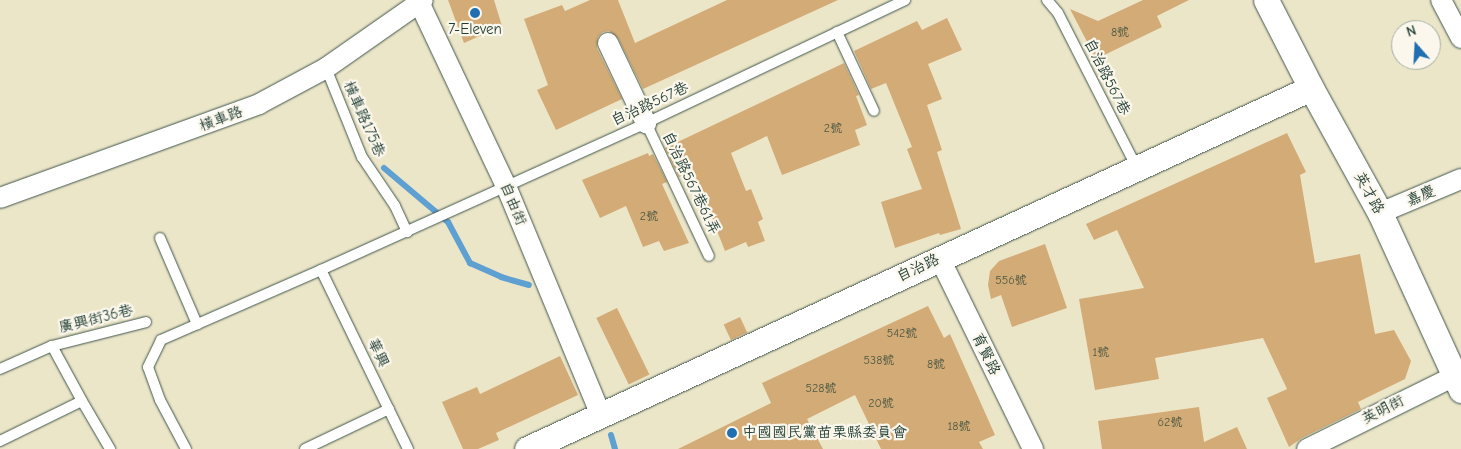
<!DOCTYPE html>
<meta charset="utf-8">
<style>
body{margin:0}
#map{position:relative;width:1461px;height:449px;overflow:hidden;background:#ece6c9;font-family:"Comic Neue","LXGW WenKai TC",sans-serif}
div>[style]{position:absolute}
.stream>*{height:6px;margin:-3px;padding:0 3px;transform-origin:3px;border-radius:3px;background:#5fa0d2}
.building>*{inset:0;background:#d3ab76;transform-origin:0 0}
.roads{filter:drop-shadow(0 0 1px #3e564a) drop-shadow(0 0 1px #3e564a)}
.service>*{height:10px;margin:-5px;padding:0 5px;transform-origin:5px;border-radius:5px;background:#fff}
.minor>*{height:20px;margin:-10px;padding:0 10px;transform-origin:10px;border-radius:10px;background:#fff}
.tertiary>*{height:25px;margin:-12.5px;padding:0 12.5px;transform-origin:12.5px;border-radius:12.5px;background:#fff}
.dots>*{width:14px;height:14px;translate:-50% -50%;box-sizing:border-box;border:2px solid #fbf7ec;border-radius:50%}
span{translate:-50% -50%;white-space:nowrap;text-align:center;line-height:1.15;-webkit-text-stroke:4.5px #fbf7ec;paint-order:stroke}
.number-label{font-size:12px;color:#4c5844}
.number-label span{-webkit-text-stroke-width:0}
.poi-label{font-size:15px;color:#1f3d34}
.left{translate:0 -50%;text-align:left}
.street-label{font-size:15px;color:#1f3d34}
.north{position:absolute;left:1391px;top:20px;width:50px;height:50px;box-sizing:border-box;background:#fbf7ec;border:1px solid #a3ada2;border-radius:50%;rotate:341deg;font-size:14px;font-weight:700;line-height:20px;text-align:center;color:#1f3d34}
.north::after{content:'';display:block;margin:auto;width:18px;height:22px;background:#1f6fb2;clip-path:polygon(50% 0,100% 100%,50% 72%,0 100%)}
</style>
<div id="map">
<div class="stream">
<i style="left:384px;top:168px;width:84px;rotate:40.2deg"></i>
<i style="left:448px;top:222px;width:47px;rotate:61.8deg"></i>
<i style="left:470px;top:263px;width:34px;rotate:24deg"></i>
<i style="left:501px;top:277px;width:29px;rotate:16deg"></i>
<i style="left:611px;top:435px;width:15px;rotate:74deg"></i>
</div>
<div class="building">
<i style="clip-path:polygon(448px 0,494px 0,502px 26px,464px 43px)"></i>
<i style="clip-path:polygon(590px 0,618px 0,635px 43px,727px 0,838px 0,643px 89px,618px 38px,609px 31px,603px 32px,598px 37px,597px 48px,622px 99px,556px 130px,537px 90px,548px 85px,524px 19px,562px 5px,565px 11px)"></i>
<i style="clip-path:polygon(1143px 0,1189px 0,1157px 16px,1162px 27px,1096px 59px,1070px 9px,1098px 21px)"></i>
<i style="clip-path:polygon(947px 18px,962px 50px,928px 64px,942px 99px,927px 105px,942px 150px,937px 152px,961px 229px,940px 235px,939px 233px,895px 248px,881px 202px,922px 189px,907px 149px,912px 147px,886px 83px,871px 89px,854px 51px,917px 21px,922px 30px)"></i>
<i style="clip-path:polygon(844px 63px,859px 95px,856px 96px,867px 125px,855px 130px,860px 145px,782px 175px,767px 136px,731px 153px,746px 191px,751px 189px,763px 219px,758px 222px,765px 241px,748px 247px,746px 242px,725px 251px,693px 170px,679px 177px,665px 148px)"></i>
<i style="clip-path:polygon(1287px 133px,1306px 172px,1300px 175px,1315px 263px,1360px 254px,1375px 334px,1394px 330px,1411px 361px,1405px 379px,1358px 402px,1361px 409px,1302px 438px,1289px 447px,1267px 398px,1287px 389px,1263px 338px,1155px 358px,1159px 379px,1095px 390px,1079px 299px,1144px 288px,1117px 230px,1094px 240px,1086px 224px)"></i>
<i style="clip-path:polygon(648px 153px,649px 156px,653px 154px,667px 182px,662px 184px,689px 243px,664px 251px,659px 241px,643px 247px,626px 206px,600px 218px,582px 180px)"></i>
<i style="clip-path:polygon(1045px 244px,1067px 308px,1012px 327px,1001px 295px,991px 299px,988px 285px,990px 271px,999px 261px)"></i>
<i style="clip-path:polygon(928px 306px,944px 338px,950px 334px,995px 435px,979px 442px,983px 449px,881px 449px,855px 395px,807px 419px,823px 449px,678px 449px,771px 403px,762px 383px)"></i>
<i style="left:617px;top:308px;width:74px;height:23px;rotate:64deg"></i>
<i style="left:740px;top:317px;width:17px;height:18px;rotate:65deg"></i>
<i style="clip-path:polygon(560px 356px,578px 395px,496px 433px,499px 440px,478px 449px,463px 449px,442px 402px,477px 387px,480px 394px)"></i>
<i style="clip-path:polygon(1199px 407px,1204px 442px,1237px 427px,1247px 449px,1102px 449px,1098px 421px)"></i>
</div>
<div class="roads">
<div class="service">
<i style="left:1047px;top:0;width:17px;rotate:50deg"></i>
<i style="left:1058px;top:13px;width:174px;rotate:63deg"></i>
<i style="left:837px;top:32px;width:87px;rotate:64.9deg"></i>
<i style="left:326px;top:68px;width:96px;rotate:68deg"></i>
<i style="left:362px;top:157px;width:59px;rotate:56deg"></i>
<i style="left:395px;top:206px;width:29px;rotate:65deg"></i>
<i style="left:646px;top:123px;width:147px;rotate:64.7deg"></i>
<i style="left:160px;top:238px;width:94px;rotate:66.7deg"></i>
<i style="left:0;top:369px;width:57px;rotate:-23.9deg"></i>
<i style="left:82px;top:401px;width:63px;rotate:-118.6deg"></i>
<i style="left:52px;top:346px;width:97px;rotate:-14.3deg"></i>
<i style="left:0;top:441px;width:91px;rotate:-26deg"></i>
<i style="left:82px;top:401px;width:56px;rotate:59.7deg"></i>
<i style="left:186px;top:449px;width:55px;rotate:-118deg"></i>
<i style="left:160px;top:400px;width:35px;rotate:-110deg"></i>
<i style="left:148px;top:367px;width:30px;rotate:-64deg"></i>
<i style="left:161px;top:340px;width:175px;rotate:-23.6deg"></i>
<i style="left:305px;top:449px;width:93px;rotate:-25.5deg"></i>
<i style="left:408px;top:449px;width:199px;rotate:-115.9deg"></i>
<i style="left:321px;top:270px;width:357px;rotate:-24.3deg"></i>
<i style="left:646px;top:123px;width:287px;rotate:-25.4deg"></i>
</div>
<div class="minor">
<i style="left:418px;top:0;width:206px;rotate:64.7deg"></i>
<i style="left:506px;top:186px;width:243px;rotate:67.5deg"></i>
<i style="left:599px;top:411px;width:4px;rotate:117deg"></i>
<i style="left:1441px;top:0;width:43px;rotate:62.2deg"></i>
<i style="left:608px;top:43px;width:89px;rotate:64.6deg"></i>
<i style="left:0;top:198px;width:276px;rotate:-19.9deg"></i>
<i style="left:259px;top:104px;width:76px;rotate:-28.2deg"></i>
<i style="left:326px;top:68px;width:118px;rotate:-35deg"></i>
<i style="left:1380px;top:213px;width:88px;rotate:-22.8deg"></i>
<i style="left:940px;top:259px;width:212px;rotate:63.9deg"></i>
<i style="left:1307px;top:449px;width:172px;rotate:-26.3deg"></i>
</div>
<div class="tertiary">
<i style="left:1266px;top:0;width:99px;rotate:62.9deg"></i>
<i style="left:1311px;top:88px;width:143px;rotate:61.1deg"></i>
<i style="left:1380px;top:213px;width:195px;rotate:65.4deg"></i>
<i style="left:527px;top:449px;width:863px;rotate:-24.72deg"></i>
</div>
</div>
<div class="dots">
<i style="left:475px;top:13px;background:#1f6fb2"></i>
<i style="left:732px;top:433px;background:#1f6fb2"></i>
</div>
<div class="number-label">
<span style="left:1120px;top:33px">8號</span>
<span style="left:833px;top:129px">2號</span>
<span style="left:649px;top:217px">2號</span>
<span style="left:1011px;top:281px">556號</span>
<span style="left:902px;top:334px">542號</span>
<span style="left:1101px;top:353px">1號</span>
<span style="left:879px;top:361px">538號</span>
<span style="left:936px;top:365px">8號</span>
<span style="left:821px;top:389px">528號</span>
<span style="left:881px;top:404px">20號</span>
<span style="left:1170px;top:423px">62號</span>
<span style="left:959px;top:427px">18號</span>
</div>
<div class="poi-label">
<span style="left:475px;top:30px">7-Eleven</span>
<span class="left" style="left:742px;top:433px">中國國民黨苗栗縣委員會</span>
</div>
<div class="street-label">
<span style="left:1107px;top:77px;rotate:63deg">自治路567巷</span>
<span style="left:650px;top:104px;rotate:-25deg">自治路567巷</span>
<span style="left:221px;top:119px;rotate:-21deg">橫車路</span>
<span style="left:364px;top:119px;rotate:66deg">橫車路175巷</span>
<span style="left:691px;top:183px;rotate:64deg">自治路567巷61弄</span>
<span style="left:1369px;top:193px;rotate:61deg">英才路</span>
<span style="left:1421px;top:196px;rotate:-23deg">嘉慶</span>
<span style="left:513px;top:204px;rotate:67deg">自由街</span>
<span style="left:918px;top:268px;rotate:-25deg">自治路</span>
<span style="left:96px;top:319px;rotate:-14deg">廣興街36巷</span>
<span style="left:378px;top:353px;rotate:64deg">華興</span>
<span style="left:986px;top:354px;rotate:64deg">育賢路</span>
<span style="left:1383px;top:410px;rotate:-27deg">英明街</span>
</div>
<div class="north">N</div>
</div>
